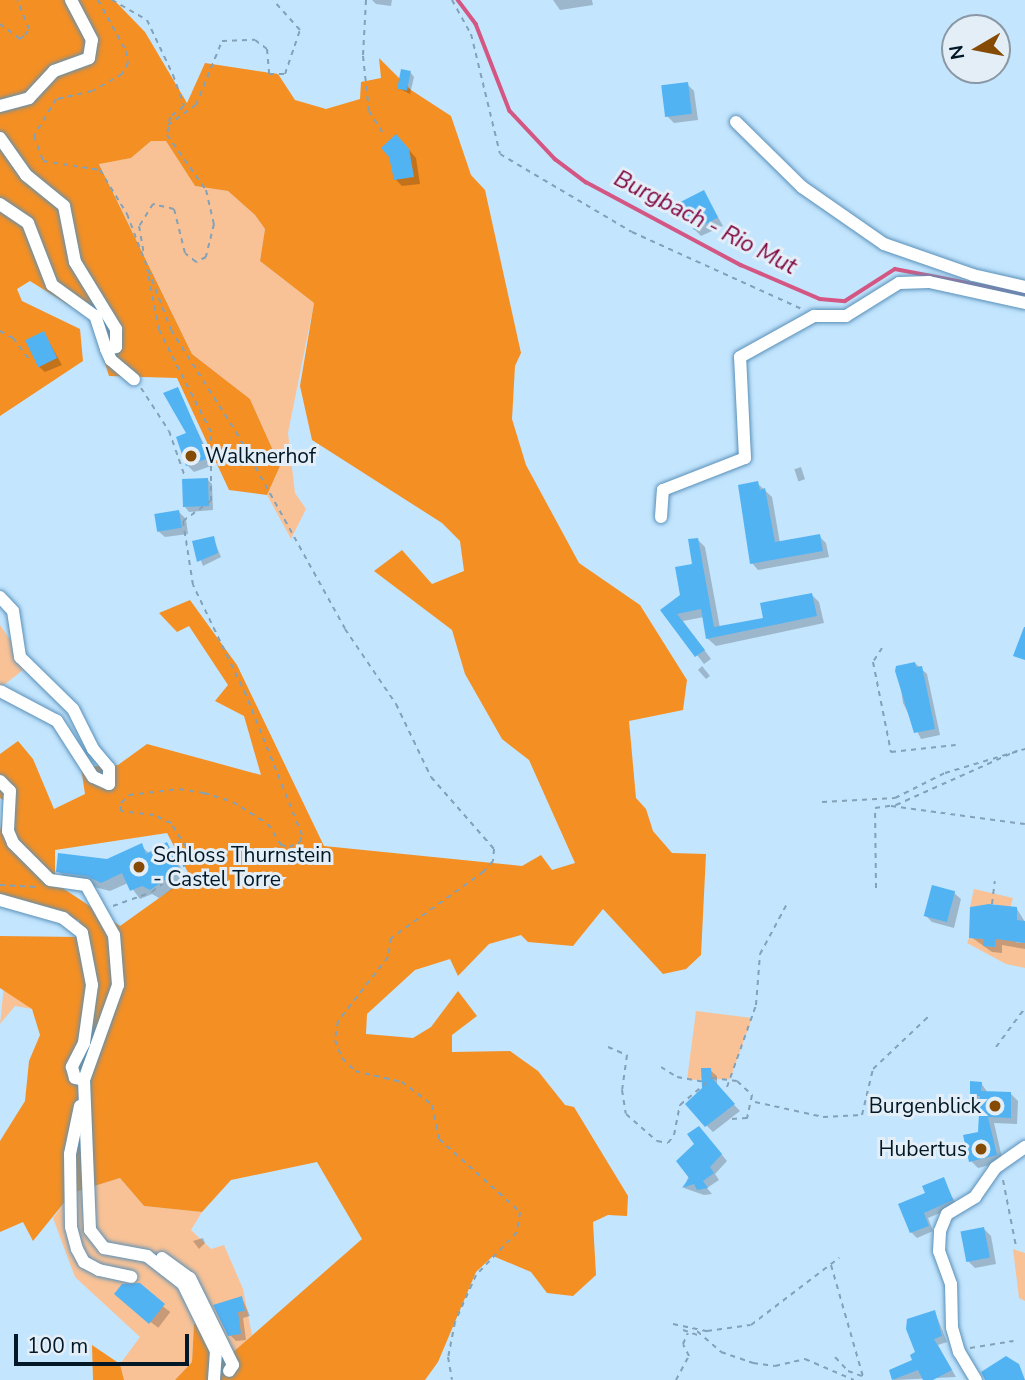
<!DOCTYPE html>
<style>
body{margin:0}
#map{position:relative;width:1025px;height:1380px;overflow:hidden;background:#c3e5fe;font-family:"Nunito Sans",sans-serif}
div>[style]{position:absolute}
.green>*{inset:0;background:#f9c296}
.forest>*{inset:0;background:#f48f24}
.shadow>*{inset:0;background:#0003;transform-origin:0 0}
.stream>*{height:3.5px;margin:-1.75px;padding:0 1.75px;transform-origin:1.75px;border-radius:1.75px;background:#d45783}
.building>*{inset:0;background:#52b3f3;transform-origin:0 0}
.path>*{height:2px;margin-top:-1px;transform-origin:0;background:repeating-linear-gradient(90deg,#83a1b7 0 5px,transparent 0 10px)}
.roads{filter:drop-shadow(0 0 2px #5990b8) drop-shadow(0 0 2px #5990b8)}
.minor>*{height:12px;margin:-6px;padding:0 6px;transform-origin:6px;border-radius:6px;background:#fff}
.dots>*{width:19px;height:19px;translate:-50% -50%;box-sizing:border-box;border:4px solid #e3eef7;border-radius:50%}
span{translate:-50% -50%;white-space:nowrap;text-align:center;line-height:1.15;-webkit-text-stroke:6px #e3eef7;paint-order:stroke}
.poi-label{font-size:21px;color:#021827}
.left{translate:0 -50%;text-align:left}
.right{translate:-100% -50%;text-align:right}
.water-label{font-size:23px;color:#810842;font-style:italic}
.north{position:absolute;left:941px;top:14px;width:70px;height:70px;box-sizing:border-box;background:#e3eef7;border:2px solid #8998a4;border-radius:50%;rotate:260deg;font-size:19px;font-weight:700;line-height:28px;text-align:center;color:#021827}
.north::after{content:'';display:block;margin:auto;width:24px;height:32px;background:#854a03;clip-path:polygon(50% 0,100% 100%,50% 72%,0 100%)}
.scale{position:absolute;left:14px;top:1334px;width:175px;height:32px;box-sizing:border-box;border:4px solid #021827;border-top:0;padding-left:9px;font-size:21px;line-height:24px;white-space:nowrap;color:#021827;-webkit-text-stroke:5px #e3eef7;paint-order:stroke}
</style>
<div id="map">
<div class="green">
<i style="clip-path:polygon(151px 141px,166px 141px,195px 186px,228px 191px,255px 215px,265px 229px,260px 261px,314px 303px,288px 433px,295px 493px,306px 509px,291px 539px,267px 495px,280px 466px,250px 399px,192px 354px,99px 163px,131px 158px)"></i>
<i style="clip-path:polygon(0 625px,28px 666px,0 688px)"></i>
<i style="clip-path:polygon(974px 889px,1013px 898px,1010px 908px,996px 908px,996px 904px,970px 907px)"></i>
<i style="clip-path:polygon(1016px 934px,1016px 943px,1025px 943px,1025px 968px,1006px 964px,967px 943px,969px 938px,984px 939px,984px 946px,995px 947px,996px 939px,1012px 940px)"></i>
<i style="clip-path:polygon(4px 986px,32px 1009px,15px 1006px,0 1024px)"></i>
<i style="clip-path:polygon(696px 1011px,752px 1018px,730px 1079px,687px 1080px)"></i>
<i style="clip-path:polygon(120px 1178px,144px 1206px,202px 1212px,191px 1230px,211px 1249px,224px 1245px,243px 1289px,252px 1335px,224px 1361px,202px 1321px,194px 1324px,192px 1362px,175px 1380px,124px 1380px,120px 1364px,140px 1337px,75px 1277px,53px 1218px,72px 1193px)"></i>
<i style="clip-path:polygon(1013px 1249px,1025px 1253px,1025px 1301px,1019px 1298px)"></i>
</div>
<div class="forest">
<i style="clip-path:polygon(evenodd,0 0,114px 0,145px 32px,187px 103px,205px 63px,278px 74px,295px 100px,326px 109px,360px 99px,361px 82px,381px 78px,379px 58px,411px 90px,451px 116px,471px 175px,485px 190px,521px 353px,515px 366px,512px 419px,526px 465px,579px 563px,640px 605px,687px 680px,683px 710px,629px 721px,636px 798px,646px 809px,653px 831px,672px 853px,706px 854px,701px 955px,686px 969px,663px 974px,603px 909px,573px 946px,528px 942px,521px 935px,489px 944px,458px 976px,450px 959px,415px 970px,367px 1014px,366px 1034px,413px 1038px,431px 1027px,458px 991px,477px 1016px,452px 1035px,452px 1052px,510px 1051px,538px 1071px,565px 1105px,574px 1107px,628px 1196px,627px 1216px,608px 1215px,593px 1222px,596px 1275px,573px 1296px,547px 1293px,531px 1272px,493px 1256px,476px 1272px,438px 1362px,425px 1380px,175px 1380px,192px 1362px,194px 1324px,202px 1321px,224px 1360px,362px 1239px,317px 1162px,231px 1180px,202px 1212px,144px 1206px,120px 1178px,72px 1193px,33px 1241px,23px 1222px,0 1232px,0 1141px,25px 1101px,29px 1061px,40px 1035px,32px 1009px,0 988px,0 936px,80px 937px,79px 921px,0 894px,0 831px,6px 802px,0 798px,0 754px,18px 741px,33px 759px,54px 809px,85px 794px,81px 767px,118px 765px,147px 744px,261px 775px,244px 716px,215px 701px,228px 685px,189px 626px,177px 632px,159px 613px,190px 600px,237px 665px,324px 846px,522px 866px,541px 855px,552px 870px,575px 863px,529px 760px,502px 739px,465px 674px,452px 630px,374px 571px,402px 550px,432px 584px,464px 571px,460px 541px,442px 523px,312px 440px,300px 386px,314px 303px,260px 261px,265px 229px,255px 215px,228px 191px,195px 186px,166px 141px,151px 141px,131px 158px,99px 164px,192px 354px,250px 399px,280px 466px,267px 495px,229px 490px,177px 378px,109px 376px,91px 319px,30px 281px,17px 289px,22px 301px,80px 329px,83px 361px,0 416px,0 0,167px 833px,190px 876px,120px 926px,55px 883px,55px 850px,167px 833px)"></i>
<i style="clip-path:polygon(92px 1345px,120px 1364px,124px 1380px,93px 1380px)"></i>
</div>
<div class="shadow">
<i style="clip-path:polygon(372px 0,392px 0,391px 6px,376px 4px)"></i>
<i style="clip-path:polygon(553px 0,592px 0,593px 5px,560px 10px)"></i>
<i style="clip-path:polygon(410px 72px,414px 77px,410px 94px,398px 88px)"></i>
<i style="clip-path:polygon(687px 84px,694px 91px,698px 120px,674px 123px,667px 116px)"></i>
<i style="clip-path:polygon(403px 143px,416px 158px,420px 184px,402px 186px,395px 179px,391px 157px)"></i>
<i style="clip-path:polygon(704px 192px,723px 226px,701px 236px,694px 229px)"></i>
<i style="clip-path:polygon(44px 333px,62px 365px,45px 372px,38px 366px)"></i>
<i style="clip-path:polygon(177px 389px,214px 465px,194px 472px,187px 465px,188px 434px)"></i>
<i style="left:801px;top:467px;width:13px;height:7px;rotate:72deg"></i>
<i style="clip-path:polygon(208px 480px,212px 484px,213px 510px,189px 512px,185px 507px)"></i>
<i style="clip-path:polygon(757px 483px,772px 497px,780px 543px,819px 536px,826px 543px,829px 557px,758px 570px,752px 563px)"></i>
<i style="clip-path:polygon(179px 512px,186px 519px,188px 534px,165px 537px,158px 531px)"></i>
<i style="clip-path:polygon(213px 538px,221px 557px,203px 566px,194px 543px)"></i>
<i style="clip-path:polygon(697px 539px,705px 547px,720px 628px,765px 619px,812px 595px,819px 602px,824px 623px,716px 646px,708px 639px,704px 617px,683px 621px,711px 659px,704px 664px,663px 611px,682px 596px,694px 565px)"></i>
<i style="clip-path:polygon(915px 663px,927px 674px,940px 735px,921px 739px,903px 703px,898px 667px)"></i>
<i style="clip-path:polygon(702px 666px,710px 676px,706px 679px,698px 670px)"></i>
<i style="clip-path:polygon(166px 844px,188px 879px,159px 898px,152px 894px,140px 899px,128px 883px,110px 891px,67px 880px,58px 871px,107px 861px,141px 846px,150px 854px)"></i>
<i style="clip-path:polygon(954px 893px,961px 899px,954px 928px,932px 922px,925px 915px)"></i>
<i style="clip-path:polygon(1017px 909px,1025px 922px,1025px 949px,1002px 945px,1002px 953px,992px 952px,971px 937px)"></i>
<i style="clip-path:polygon(710px 1070px,717px 1076px,717px 1087px,740px 1111px,713px 1132px,706px 1125px,704px 1089px)"></i>
<i style="clip-path:polygon(981px 1083px,988px 1093px,1011px 1094px,1018px 1101px,1017px 1124px,994px 1123px,1003px 1162px,978px 1168px,971px 1161px,980px 1133px,981px 1102px,972px 1095px)"></i>
<i style="clip-path:polygon(705px 1134px,727px 1161px,715px 1174px,719px 1180px,707px 1188px,712px 1194px,704px 1195px,684px 1188px)"></i>
<i style="clip-path:polygon(943px 1179px,957px 1206px,928px 1218px,933px 1231px,917px 1238px,911px 1232px,927px 1194px)"></i>
<i style="clip-path:polygon(984px 1229px,991px 1236px,996px 1264px,975px 1268px,968px 1261px)"></i>
<i style="clip-path:polygon(203px 1238px,205px 1243px,199px 1249px,193px 1241px)"></i>
<i style="left:136px;top:1286px;width:43px;height:20px;rotate:37deg"></i>
<i style="clip-path:polygon(242px 1298px,250px 1316px,243px 1318px,246px 1340px,236px 1341px,230px 1335px)"></i>
<i style="clip-path:polygon(935px 1312px,947px 1342px,938px 1345px,956px 1377px,894px 1380px,891px 1371px,915px 1361px)"></i>
</div>
<div class="stream">
<i style="left:458px;top:0;width:30px;rotate:53deg"></i>
<i style="left:476px;top:24px;width:93px;rotate:68.7deg"></i>
<i style="left:510px;top:111px;width:66px;rotate:46.8deg"></i>
<i style="left:555px;top:159px;width:39px;rotate:37deg"></i>
<i style="left:586px;top:182px;width:176px;rotate:28.2deg"></i>
<i style="left:741px;top:265px;width:86px;rotate:23.3deg"></i>
<i style="left:820px;top:299px;width:25px;rotate:5deg"></i>
<i style="left:845px;top:301px;width:59px;rotate:-32.6deg"></i>
<i style="left:895px;top:269px;width:132px;rotate:10.9deg"></i>
</div>
<div class="building">
<i style="left:401px;top:69px;width:10px;height:20px;rotate:11deg"></i>
<i style="left:688px;top:82px;width:32px;height:27px;rotate:83deg"></i>
<i style="clip-path:polygon(396px 134px,409px 149px,414px 177px,394px 180px,389px 157px,381px 148px)"></i>
<i style="left:704px;top:190px;width:31px;height:27px;rotate:63deg"></i>
<i style="left:44px;top:331px;width:30px;height:21px;rotate:64deg"></i>
<i style="clip-path:polygon(178px 387px,209px 458px,186px 466px,176px 437px,186px 433px,163px 393px)"></i>
<i style="left:208px;top:478px;width:28px;height:26px;rotate:88deg"></i>
<i style="clip-path:polygon(758px 481px,760px 490px,765px 488px,775px 542px,820px 534px,823px 551px,750px 564px,738px 485px)"></i>
<i style="left:179px;top:510px;width:18px;height:25px;rotate:81deg"></i>
<i style="clip-path:polygon(214px 536px,218px 553px,197px 562px,192px 541px)"></i>
<i style="clip-path:polygon(698px 538px,714px 627px,763px 618px,760px 603px,812px 593px,817px 616px,706px 639px,701px 609px,677px 614px,705px 650px,695px 657px,660px 610px,680px 595px,675px 567px,692px 564px,688px 539px)"></i>
<i style="clip-path:polygon(1024px 627px,1025px 627px,1025px 660px,1013px 656px)"></i>
<i style="clip-path:polygon(915px 662px,916px 667px,922px 666px,935px 729px,914px 733px,895px 671px,896px 666px)"></i>
<i style="clip-path:polygon(167px 842px,180px 870px,150px 890px,142px 886px,130px 891px,122px 873px,101px 883px,87px 876px,56px 872px,58px 853px,107px 859px,142px 843px,146px 854px)"></i>
<i style="left:932px;top:885px;width:24px;height:32px;rotate:15deg"></i>
<i style="clip-path:polygon(989px 904px,1017px 907px,1017px 920px,1025px 921px,1025px 943px,996px 939px,995px 947px,983px 946px,984px 939px,969px 938px,970px 907px)"></i>
<i style="clip-path:polygon(701px 1068px,711px 1068px,712px 1078px,735px 1104px,705px 1127px,685px 1104px,702px 1088px)"></i>
<i style="clip-path:polygon(970px 1081px,982px 1082px,981px 1091px,1011px 1092px,1011px 1118px,988px 1117px,997px 1155px,969px 1162px,963px 1135px,978px 1132px,980px 1096px,970px 1096px)"></i>
<i style="clip-path:polygon(699px 1126px,722px 1154px,710px 1167px,714px 1173px,703px 1181px,708px 1188px,697px 1190px,694px 1184px,682px 1188px,689px 1178px,676px 1161px,694px 1144px,687px 1134px)"></i>
<i style="clip-path:polygon(944px 1177px,953px 1200px,924px 1213px,929px 1226px,910px 1233px,898px 1204px,925px 1193px,922px 1186px)"></i>
<i style="left:984px;top:1227px;width:31px;height:24px;rotate:79deg"></i>
<i style="clip-path:polygon(140px 1283px,165px 1304px,149px 1324px,114px 1294px,122px 1284px)"></i>
<i style="clip-path:polygon(242px 1296px,245px 1311px,238px 1312px,241px 1334px,228px 1336px,213px 1305px)"></i>
<i style="clip-path:polygon(935px 1310px,942px 1336px,934px 1339px,952px 1370px,933px 1380px,923px 1380px,918px 1370px,892px 1380px,889px 1370px,912px 1360px,910px 1355px,915px 1352px,906px 1329px,907px 1319px)"></i>
<i style="clip-path:polygon(1006px 1356px,1019px 1364px,1025px 1380px,985px 1380px,981px 1372px)"></i>
</div>
<div class="path">
<i style="left:98px;top:0;width:58px;rotate:61.2deg"></i>
<i style="left:126px;top:51px;width:12px;rotate:81deg"></i>
<i style="left:128px;top:63px;width:13px;rotate:119deg"></i>
<i style="left:122px;top:74px;width:34px;rotate:150deg"></i>
<i style="left:92px;top:91px;width:37px;rotate:167deg"></i>
<i style="left:56px;top:99px;width:43px;rotate:120.7deg"></i>
<i style="left:34px;top:136px;width:27px;rotate:70deg"></i>
<i style="left:43px;top:161px;width:58px;rotate:9deg"></i>
<i style="left:100px;top:170px;width:52px;rotate:58.5deg"></i>
<i style="left:127px;top:214px;width:124px;rotate:69.2deg"></i>
<i style="left:171px;top:330px;width:121px;rotate:57.5deg"></i>
<i style="left:236px;top:432px;width:225px;rotate:61deg"></i>
<i style="left:345px;top:629px;width:91px;rotate:55.8deg"></i>
<i style="left:396px;top:704px;width:81px;rotate:64.4deg"></i>
<i style="left:431px;top:777px;width:96px;rotate:48.8deg"></i>
<i style="left:494px;top:849px;width:12px;rotate:95deg"></i>
<i style="left:493px;top:861px;width:15px;rotate:132deg"></i>
<i style="left:483px;top:872px;width:113px;rotate:144.3deg"></i>
<i style="left:391px;top:938px;width:19px;rotate:99deg"></i>
<i style="left:388px;top:957px;width:81px;rotate:128deg"></i>
<i style="left:338px;top:1021px;width:19px;rotate:99deg"></i>
<i style="left:335px;top:1040px;width:19px;rotate:69deg"></i>
<i style="left:342px;top:1058px;width:18px;rotate:45deg"></i>
<i style="left:355px;top:1071px;width:48px;rotate:13.2deg"></i>
<i style="left:402px;top:1082px;width:38px;rotate:37deg"></i>
<i style="left:432px;top:1105px;width:35px;rotate:78deg"></i>
<i style="left:439px;top:1139px;width:109px;rotate:42deg"></i>
<i style="left:520px;top:1212px;width:20px;rotate:99deg"></i>
<i style="left:517px;top:1232px;width:59px;rotate:133.6deg"></i>
<i style="left:476px;top:1275px;width:51px;rotate:114.1deg"></i>
<i style="left:455px;top:1322px;width:36px;rotate:101deg"></i>
<i style="left:448px;top:1357px;width:23px;rotate:80deg"></i>
<i style="left:112px;top:0;width:40px;rotate:29.7deg"></i>
<i style="left:147px;top:20px;width:61px;rotate:64.7deg"></i>
<i style="left:173px;top:75px;width:33px;rotate:70deg"></i>
<i style="left:184px;top:106px;width:18px;rotate:142deg"></i>
<i style="left:170px;top:117px;width:18px;rotate:99deg"></i>
<i style="left:167px;top:135px;width:67px;rotate:54.7deg"></i>
<i style="left:206px;top:190px;width:35px;rotate:77deg"></i>
<i style="left:214px;top:224px;width:34px;rotate:104deg"></i>
<i style="left:206px;top:257px;width:11px;rotate:153deg"></i>
<i style="left:196px;top:262px;width:14px;rotate:-141deg"></i>
<i style="left:185px;top:253px;width:45px;rotate:-104deg"></i>
<i style="left:174px;top:209px;width:22px;rotate:-167deg"></i>
<i style="left:153px;top:204px;width:26px;rotate:122deg"></i>
<i style="left:139px;top:226px;width:27px;rotate:80deg"></i>
<i style="left:366px;top:0;width:56px;rotate:93.1deg"></i>
<i style="left:363px;top:56px;width:55px;rotate:83.8deg"></i>
<i style="left:369px;top:111px;width:25px;rotate:58deg"></i>
<i style="left:452px;top:0;width:39px;rotate:61deg"></i>
<i style="left:471px;top:34px;width:123px;rotate:76.4deg"></i>
<i style="left:500px;top:154px;width:153px;rotate:30.6deg"></i>
<i style="left:632px;top:232px;width:187px;rotate:24.4deg"></i>
<i style="left:0;top:24px;width:25px;rotate:37deg"></i>
<i style="left:20px;top:39px;width:6px;rotate:-39deg"></i>
<i style="left:25px;top:35px;width:7px;rotate:-56deg"></i>
<i style="left:29px;top:29px;width:31px;rotate:-112deg"></i>
<i style="left:168px;top:125px;width:34px;rotate:-36deg"></i>
<i style="left:196px;top:105px;width:69px;rotate:-67.9deg"></i>
<i style="left:222px;top:41px;width:33px;rotate:-2deg"></i>
<i style="left:255px;top:40px;width:15px;rotate:37deg"></i>
<i style="left:267px;top:49px;width:25px;rotate:85deg"></i>
<i style="left:269px;top:74px;width:16px"></i>
<i style="left:285px;top:74px;width:46px;rotate:-71.2deg"></i>
<i style="left:300px;top:30px;width:40px;rotate:-132deg"></i>
<i style="left:0;top:331px;width:15px;rotate:28deg"></i>
<i style="left:13px;top:338px;width:26px;rotate:53deg"></i>
<i style="left:141px;top:388px;width:51px;rotate:56.9deg"></i>
<i style="left:169px;top:431px;width:49px;rotate:70.8deg"></i>
<i style="left:882px;top:648px;width:17px;rotate:123deg"></i>
<i style="left:873px;top:662px;width:92px;rotate:78.7deg"></i>
<i style="left:891px;top:752px;width:65px;rotate:-6.1deg"></i>
<i style="left:822px;top:802px;width:73px;rotate:-3.1deg"></i>
<i style="left:895px;top:798px;width:56px;rotate:-26.6deg"></i>
<i style="left:945px;top:773px;width:84px;rotate:-16.7deg"></i>
<i style="left:891px;top:806px;width:135px;rotate:7.7deg"></i>
<i style="left:0;top:885px;width:38px;rotate:3deg"></i>
<i style="left:876px;top:888px;width:80px;rotate:-90.7deg"></i>
<i style="left:875px;top:808px;width:21px;rotate:-8deg"></i>
<i style="left:896px;top:805px;width:133px;rotate:-24.1deg"></i>
<i style="left:992px;top:904px;width:23px;rotate:-83deg"></i>
<i style="left:113px;top:906px;width:41px;rotate:-19.7deg"></i>
<i style="left:152px;top:892px;width:43px;rotate:-39.3deg"></i>
<i style="left:185px;top:865px;width:18px;rotate:-87deg"></i>
<i style="left:186px;top:847px;width:28px;rotate:-122deg"></i>
<i style="left:171px;top:823px;width:19px;rotate:-155deg"></i>
<i style="left:154px;top:815px;width:33px;rotate:-173deg"></i>
<i style="left:121px;top:811px;width:8px;rotate:-90deg"></i>
<i style="left:121px;top:803px;width:11px;rotate:-45deg"></i>
<i style="left:129px;top:795px;width:50px;rotate:-6.8deg"></i>
<i style="left:179px;top:789px;width:25px;rotate:9deg"></i>
<i style="left:204px;top:793px;width:30px;rotate:17deg"></i>
<i style="left:233px;top:802px;width:41px;rotate:32.2deg"></i>
<i style="left:268px;top:824px;width:25px;rotate:58deg"></i>
<i style="left:281px;top:845px;width:8px;rotate:14deg"></i>
<i style="left:289px;top:847px;width:12px;rotate:-24deg"></i>
<i style="left:300px;top:842px;width:7px;rotate:-74deg"></i>
<i style="left:302px;top:835px;width:151px;rotate:-111.8deg"></i>
<i style="left:246px;top:695px;width:122px;rotate:-115.7deg"></i>
<i style="left:193px;top:585px;width:65px;rotate:-98.9deg"></i>
<i style="left:183px;top:521px;width:34px;rotate:-36deg"></i>
<i style="left:211px;top:501px;width:69px;rotate:-90deg"></i>
<i style="left:211px;top:432px;width:114px;rotate:-117deg"></i>
<i style="left:159px;top:330px;width:62px;rotate:-101.1deg"></i>
<i style="left:608px;top:1047px;width:21px;rotate:23deg"></i>
<i style="left:627px;top:1055px;width:35px;rotate:98deg"></i>
<i style="left:622px;top:1090px;width:24px;rotate:81deg"></i>
<i style="left:626px;top:1114px;width:41px;rotate:41.1deg"></i>
<i style="left:657px;top:1141px;width:11px;rotate:10deg"></i>
<i style="left:668px;top:1143px;width:10px;rotate:-53deg"></i>
<i style="left:674px;top:1135px;width:31px;rotate:-79deg"></i>
<i style="left:680px;top:1105px;width:42px;rotate:-40.2deg"></i>
<i style="left:712px;top:1078px;width:25px;rotate:7deg"></i>
<i style="left:737px;top:1081px;width:21px;rotate:43deg"></i>
<i style="left:752px;top:1095px;width:24px;rotate:102deg"></i>
<i style="left:747px;top:1118px;width:16px;rotate:176deg"></i>
<i style="left:996px;top:1047px;width:49px;rotate:-53.4deg"></i>
<i style="left:661px;top:1067px;width:19px;rotate:32deg"></i>
<i style="left:677px;top:1077px;width:27px;rotate:10deg"></i>
<i style="left:727px;top:1087px;width:87px;rotate:-70.5deg"></i>
<i style="left:756px;top:1005px;width:51px;rotate:-85.5deg"></i>
<i style="left:760px;top:954px;width:59px;rotate:-61.7deg"></i>
<i style="left:755px;top:1102px;width:70px;rotate:12.4deg"></i>
<i style="left:823px;top:1117px;width:39px;rotate:-3deg"></i>
<i style="left:862px;top:1115px;width:47px;rotate:-76.6deg"></i>
<i style="left:873px;top:1069px;width:77px;rotate:-43.4deg"></i>
<i style="left:1003px;top:1180px;width:67px;rotate:78.9deg"></i>
<i style="left:831px;top:1265px;width:120px;rotate:74deg"></i>
<i style="left:673px;top:1324px;width:35px;rotate:12deg"></i>
<i style="left:707px;top:1331px;width:44px;rotate:-7.8deg"></i>
<i style="left:751px;top:1325px;width:111px;rotate:-37.3deg"></i>
<i style="left:683px;top:1330px;width:18px;rotate:19deg"></i>
<i style="left:697px;top:1331px;width:32px;rotate:41deg"></i>
<i style="left:721px;top:1352px;width:34px;rotate:19deg"></i>
<i style="left:753px;top:1363px;width:22px;rotate:8deg"></i>
<i style="left:775px;top:1366px;width:31px;rotate:-13deg"></i>
<i style="left:805px;top:1359px;width:53px;rotate:23.2deg"></i>
<i style="left:970px;top:1348px;width:44px;rotate:-9.2deg"></i>
<i style="left:835px;top:1357px;width:19px;rotate:47deg"></i>
<i style="left:848px;top:1371px;width:15px;rotate:20deg"></i>
<i style="left:676px;top:1380px;width:27px;rotate:-62deg"></i>
<i style="left:689px;top:1356px;width:13px;rotate:-117deg"></i>
<i style="left:683px;top:1344px;width:12px;rotate:-66deg"></i>
</div>
<div class="roads">
<div class="minor">
<i style="left:0;top:106px;width:30px;rotate:-15deg"></i>
<i style="left:29px;top:98px;width:37px;rotate:-47deg"></i>
<i style="left:54px;top:71px;width:37px;rotate:-20deg"></i>
<i style="left:89px;top:58px;width:18px;rotate:-81deg"></i>
<i style="left:92px;top:40px;width:45px;rotate:-117.7deg"></i>
<i style="left:736px;top:122px;width:93px;rotate:44.6deg"></i>
<i style="left:802px;top:187px;width:100px;rotate:34.8deg"></i>
<i style="left:884px;top:244px;width:94px;rotate:19.2deg"></i>
<i style="left:973px;top:275px;width:53px;rotate:13deg"></i>
<i style="left:0;top:138px;width:45px;rotate:54.9deg"></i>
<i style="left:26px;top:175px;width:49px;rotate:39.2deg"></i>
<i style="left:64px;top:206px;width:57px;rotate:78.9deg"></i>
<i style="left:75px;top:262px;width:79px;rotate:58.5deg"></i>
<i style="left:116px;top:329px;width:18px;rotate:90deg"></i>
<i style="left:116px;top:347px;width:10px;rotate:169deg"></i>
<i style="left:106px;top:349px;width:35px;rotate:-108deg"></i>
<i style="left:95px;top:316px;width:53px;rotate:-144.2deg"></i>
<i style="left:52px;top:285px;width:66px;rotate:-111.2deg"></i>
<i style="left:28px;top:223px;width:34px;rotate:-146deg"></i>
<i style="left:106px;top:349px;width:12px;rotate:66deg"></i>
<i style="left:111px;top:360px;width:30px;rotate:40deg"></i>
<i style="left:661px;top:517px;width:27px;rotate:-86deg"></i>
<i style="left:663px;top:490px;width:88px;rotate:-21.3deg"></i>
<i style="left:745px;top:458px;width:101px;rotate:-92.8deg"></i>
<i style="left:740px;top:357px;width:85px;rotate:-29deg"></i>
<i style="left:814px;top:316px;width:32px"></i>
<i style="left:846px;top:316px;width:62px;rotate:-31.9deg"></i>
<i style="left:899px;top:283px;width:30px;rotate:-2deg"></i>
<i style="left:929px;top:282px;width:98px;rotate:12.3deg"></i>
<i style="left:0;top:597px;width:19px;rotate:47deg"></i>
<i style="left:13px;top:611px;width:47px;rotate:81.3deg"></i>
<i style="left:20px;top:657px;width:74px;rotate:44.5deg"></i>
<i style="left:73px;top:709px;width:45px;rotate:63.4deg"></i>
<i style="left:93px;top:749px;width:25px;rotate:50deg"></i>
<i style="left:109px;top:768px;width:16px;rotate:90deg"></i>
<i style="left:109px;top:784px;width:17px;rotate:-156deg"></i>
<i style="left:93px;top:777px;width:67px;rotate:-122.7deg"></i>
<i style="left:57px;top:721px;width:64px;rotate:-152.2deg"></i>
<i style="left:0;top:781px;width:14px;rotate:45deg"></i>
<i style="left:10px;top:791px;width:40px;rotate:92.9deg"></i>
<i style="left:8px;top:831px;width:13px;rotate:67deg"></i>
<i style="left:13px;top:843px;width:52px;rotate:45deg"></i>
<i style="left:50px;top:880px;width:36px;rotate:8deg"></i>
<i style="left:86px;top:885px;width:57px;rotate:60.8deg"></i>
<i style="left:114px;top:935px;width:50px;rotate:85.4deg"></i>
<i style="left:118px;top:985px;width:101px;rotate:109.7deg"></i>
<i style="left:84px;top:1080px;width:150px;rotate:87.7deg"></i>
<i style="left:90px;top:1230px;width:23px;rotate:52deg"></i>
<i style="left:104px;top:1248px;width:44px;rotate:10.5deg"></i>
<i style="left:147px;top:1256px;width:46px;rotate:37.9deg"></i>
<i style="left:183px;top:1284px;width:75px;rotate:63.8deg"></i>
<i style="left:216px;top:1351px;width:29px;rotate:94deg"></i>
<i style="left:0;top:900px;width:66px;rotate:15.9deg"></i>
<i style="left:63px;top:918px;width:24px;rotate:38deg"></i>
<i style="left:82px;top:933px;width:53px;rotate:79.1deg"></i>
<i style="left:92px;top:985px;width:59px;rotate:97.9deg"></i>
<i style="left:84px;top:1043px;width:27px;rotate:117deg"></i>
<i style="left:72px;top:1067px;width:11px;rotate:75deg"></i>
<i style="left:75px;top:1078px;width:9px;rotate:13deg"></i>
<i style="left:80px;top:1106px;width:49px;rotate:101.8deg"></i>
<i style="left:70px;top:1154px;width:73px;rotate:89.2deg"></i>
<i style="left:71px;top:1227px;width:23px;rotate:75deg"></i>
<i style="left:77px;top:1249px;width:15px;rotate:62deg"></i>
<i style="left:84px;top:1262px;width:17px;rotate:28deg"></i>
<i style="left:99px;top:1270px;width:33px;rotate:12deg"></i>
<i style="left:162px;top:1258px;width:34px;rotate:36deg"></i>
<i style="left:190px;top:1278px;width:97px;rotate:63.7deg"></i>
<i style="left:233px;top:1365px;width:7px;rotate:124deg"></i>
<i style="left:976px;top:1380px;width:33px;rotate:-121deg"></i>
<i style="left:959px;top:1352px;width:26px;rotate:-106deg"></i>
<i style="left:952px;top:1327px;width:43px;rotate:-91.3deg"></i>
<i style="left:951px;top:1284px;width:35px;rotate:-110deg"></i>
<i style="left:939px;top:1251px;width:20px;rotate:-87deg"></i>
<i style="left:940px;top:1231px;width:18px;rotate:-68deg"></i>
<i style="left:947px;top:1214px;width:33px;rotate:-31deg"></i>
<i style="left:975px;top:1197px;width:35px;rotate:-55deg"></i>
<i style="left:995px;top:1168px;width:37px;rotate:-35deg"></i>
</div>
</div>
<div class="dots">
<i style="left:191px;top:456px;background:#854a03"></i>
<i style="left:139px;top:867px;background:#854a03"></i>
<i style="left:995px;top:1106px;background:#854a03"></i>
<i style="left:981px;top:1149px;background:#854a03"></i>
</div>
<div class="poi-label">
<span class="left" style="left:205px;top:456px">Walknerhof</span>
<span class="left" style="left:153px;top:867px">Schloss Thurnstein<br>- Castel Torre</span>
<span class="right" style="left:981px;top:1106px">Burgenblick</span>
<span class="right" style="left:967px;top:1149px">Hubertus</span>
</div>
<div class="water-label">
<span style="left:705px;top:223px;rotate:27deg">Burgbach - Rio Mut</span>
</div>
<div class="north">N</div>
<div class="scale">100 m</div>
</div>
